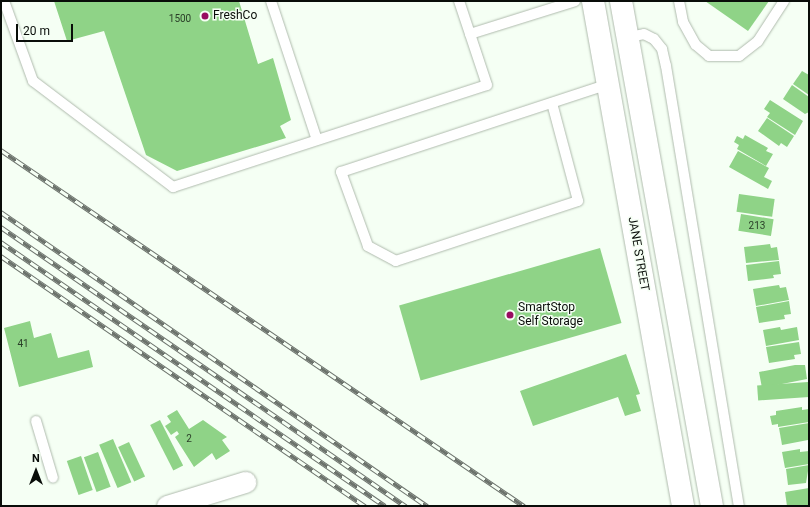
<!DOCTYPE html>
<style>
body{margin:0}
#map{position:relative;width:810px;height:507px;overflow:hidden;background:#f5fff4;font-family:Roboto,sans-serif}
div>[style]{position:absolute}
.building>*{inset:0;background:#8fd387;transform-origin:0 0}
.roads{filter:drop-shadow(0 0 1px #afbbad) drop-shadow(0 0 1px #afbbad)}
.service>*{height:10px;margin:-5px;padding:0 5px;transform-origin:5px;border-radius:5px;background:#fff}
.minor>*{height:21px;margin:-10.5px;padding:0 10.5px;transform-origin:10.5px;border-radius:10.5px;background:#fff}
.secondary>*{height:22px;margin:-11px;padding:0 11px;transform-origin:11px;border-radius:11px;background:#fff}
.rail>*{height:4.5px;margin-top:-2.25px;transform-origin:0;background:repeating-linear-gradient(90deg,#f5fff4 0 9px,#6c736c 0 18px);box-sizing:border-box;border-block:1px solid #6c736c}
.dots>*{width:11px;height:11px;translate:-50% -50%;box-sizing:border-box;border:2px solid #f5fff4;border-radius:50%}
span{translate:-50% -50%;white-space:nowrap;text-align:center;line-height:1.15;-webkit-text-stroke:3px #f5fff4;paint-order:stroke}
.number-label{font-size:10px;color:#2a3e28}
.number-label span{-webkit-text-stroke-width:0}
.poi-label{font-size:12px;color:#090d09}
.left{translate:0 -50%;text-align:left}
.street-label{font-size:12px;color:#090d09}
.frame{position:absolute;inset:0;border:2px solid #090d09;pointer-events:none}
.north{position:absolute;left:16px;top:451px;width:40px;height:40px;-webkit-text-stroke:3px #f5fff4;paint-order:stroke;rotate:0deg;font-size:11px;font-weight:700;line-height:16px;text-align:center;color:#090d09}
.north::after{content:'';display:block;margin:auto;width:14px;height:18px;background:#090d09;clip-path:polygon(50% 0,100% 100%,50% 72%,0 100%)}
.scale{position:absolute;left:16px;top:24px;width:57px;height:18px;box-sizing:border-box;border:2px solid #090d09;border-top:0;padding-left:5px;font-size:12px;line-height:14px;white-space:nowrap;color:#090d09;-webkit-text-stroke:3px #f5fff4;paint-order:stroke}
</style>
<div id="map">
<div class="building">
<i style="clip-path:polygon(54px 1px,239px 1px,258px 64px,273px 58px,291px 120px,280px 126px,286px 138px,177px 171px,146px 155px,104px 31px,67px 41px)"></i>
<i style="clip-path:polygon(705px 1px,769px 1px,748px 31px)"></i>
<i style="clip-path:polygon(802px 71px,809px 75px,809px 95px,793px 84px)"></i>
<i style="clip-path:polygon(792px 85px,809px 97px,809px 112px,805px 114px,783px 99px)"></i>
<i style="clip-path:polygon(770px 100px,803px 121px,795px 135px,767px 117px,770px 113px,764px 109px)"></i>
<i style="clip-path:polygon(767px 118px,794px 136px,787px 147px,781px 143px,779px 146px,758px 131px)"></i>
<i style="clip-path:polygon(745px 135px,768px 148px,766px 151px,773px 154px,766px 166px,737px 149px,739px 145px,734px 142px,737px 136px,743px 139px)"></i>
<i style="clip-path:polygon(738px 151px,769px 168px,764px 177px,772px 181px,768px 189px,729px 167px)"></i>
<i style="left:739px;top:194px;width:36px;height:18px;rotate:8deg"></i>
<i style="left:741px;top:214px;width:33px;height:17px;rotate:9deg"></i>
<i style="clip-path:polygon(770px 244px,771px 248px,777px 247px,779px 260px,746px 263px,744px 247px)"></i>
<i style="left:600px;top:248px;width:78px;height:209px;rotate:74deg"></i>
<i style="clip-path:polygon(779px 261px,781px 274px,773px 275px,774px 278px,748px 281px,746px 265px)"></i>
<i style="clip-path:polygon(779px 285px,780px 288px,786px 287px,789px 300px,756px 306px,753px 289px)"></i>
<i style="clip-path:polygon(789px 301px,791px 314px,784px 315px,785px 319px,759px 323px,756px 307px)"></i>
<i style="clip-path:polygon(30px 321px,34px 338px,51px 333px,58px 358px,89px 350px,93px 367px,19px 387px,4px 328px)"></i>
<i style="clip-path:polygon(780px 327px,781px 330px,797px 327px,799px 340px,766px 346px,763px 330px)"></i>
<i style="clip-path:polygon(799px 342px,801px 354px,794px 355px,795px 359px,769px 363px,766px 347px)"></i>
<i style="clip-path:polygon(626px 354px,640px 394px,636px 395px,641px 411px,625px 416px,618px 397px,533px 426px,520px 391px)"></i>
<i style="clip-path:polygon(795px 365px,805px 365px,807px 379px,762px 388px,759px 372px)"></i>
<i style="left:808px;top:382px;width:15px;height:51px;rotate:86deg"></i>
<i style="clip-path:polygon(802px 407px,802px 410px,809px 409px,809px 422px,778px 427px,778px 424px,772px 425px,770px 416px,776px 415px,776px 411px)"></i>
<i style="clip-path:polygon(177px 410px,189px 429px,203px 420px,227px 437px,222px 440px,230px 451px,216px 460px,212px 453px,194px 467px,175px 437px,179px 434px,177px 431px,171px 435px,165px 426px,171px 422px,167px 416px)"></i>
<i style="left:160px;top:420px;width:51px;height:11px;rotate:63deg"></i>
<i style="clip-path:polygon(809px 423px,808px 440px,782px 445px,779px 428px)"></i>
<i style="left:113px;top:439px;width:47px;height:15px;rotate:67deg"></i>
<i style="left:129px;top:442px;width:38px;height:12px;rotate:65deg"></i>
<i style="clip-path:polygon(800px 449px,800px 452px,809px 451px,809px 464px,785px 468px,782px 452px)"></i>
<i style="left:98px;top:452px;width:37px;height:15px;rotate:70deg"></i>
<i style="left:81px;top:456px;width:36px;height:15px;rotate:71deg"></i>
<i style="clip-path:polygon(809px 465px,806px 483px,788px 485px,786px 469px)"></i>
<i style="clip-path:polygon(809px 488px,809px 506px,787px 506px,785px 492px)"></i>
</div>
<div class="roads">
<div class="service">
<i style="left:4px;top:1px;width:85px;rotate:70.1deg"></i>
<i style="left:33px;top:81px;width:176px;rotate:37.1deg"></i>
<i style="left:173px;top:187px;width:330px;rotate:-18deg"></i>
<i style="left:487px;top:85px;width:89px;rotate:-108.4deg"></i>
<i style="left:271px;top:1px;width:146px;rotate:71.7deg"></i>
<i style="left:679px;top:1px;width:21px;rotate:79deg"></i>
<i style="left:683px;top:22px;width:26px;rotate:61deg"></i>
<i style="left:696px;top:45px;width:17px;rotate:40deg"></i>
<i style="left:709px;top:56px;width:30px"></i>
<i style="left:739px;top:56px;width:24px;rotate:-38deg"></i>
<i style="left:758px;top:41px;width:48px;rotate:-57deg"></i>
<i style="left:470px;top:34px;width:110px;rotate:-17.4deg"></i>
<i style="left:629px;top:37px;width:15px;rotate:-11deg"></i>
<i style="left:644px;top:34px;width:11px;rotate:27deg"></i>
<i style="left:654px;top:39px;width:13px;rotate:51deg"></i>
<i style="left:662px;top:49px;width:17px;rotate:77deg"></i>
<i style="left:666px;top:66px;width:446px;rotate:80.6deg"></i>
<i style="left:552px;top:103px;width:101px;rotate:75.1deg"></i>
<i style="left:578px;top:201px;width:192px;rotate:161.8deg"></i>
<i style="left:396px;top:261px;width:32px;rotate:-152deg"></i>
<i style="left:368px;top:246px;width:79px;rotate:-110deg"></i>
<i style="left:341px;top:172px;width:281px;rotate:-18.2deg"></i>
<i style="left:36px;top:421px;width:59px;rotate:73.4deg"></i>
</div>
<div class="minor">
<i style="left:167px;top:506px;width:82px;rotate:-17.1deg"></i>
</div>
<div class="secondary">
<i style="left:593px;top:1px;width:513px;rotate:79.89deg"></i>
<i style="left:621px;top:1px;width:513px;rotate:79.79deg"></i>
</div>
</div>
<div class="rail">
<i style="left:1px;top:150px;width:633px;rotate:34.24deg"></i>
<i style="left:1px;top:212px;width:518px;rotate:34.61deg"></i>
<i style="left:1px;top:227px;width:492px;rotate:34.6deg"></i>
<i style="left:1px;top:242px;width:466px;rotate:34.5deg"></i>
<i style="left:1px;top:256px;width:442px;rotate:34.5deg"></i>
</div>
<div class="dots">
<i style="left:205px;top:16px;background:#980c60"></i>
<i style="left:510px;top:315px;background:#980c60"></i>
</div>
<div class="number-label">
<span style="left:180px;top:19px">1500</span>
<span style="left:757px;top:226px">213</span>
<span style="left:23px;top:344px">41</span>
<span style="left:189px;top:439px">2</span>
</div>
<div class="poi-label">
<span class="left" style="left:213px;top:16px">FreshCo</span>
<span class="left" style="left:518px;top:315px">SmartStop<br>Self Storage</span>
</div>
<div class="street-label">
<span style="left:638px;top:254px;rotate:80deg">JANE STREET</span>
</div>
<div class="frame"></div>
<div class="north">N</div>
<div class="scale">20 m</div>
</div>
